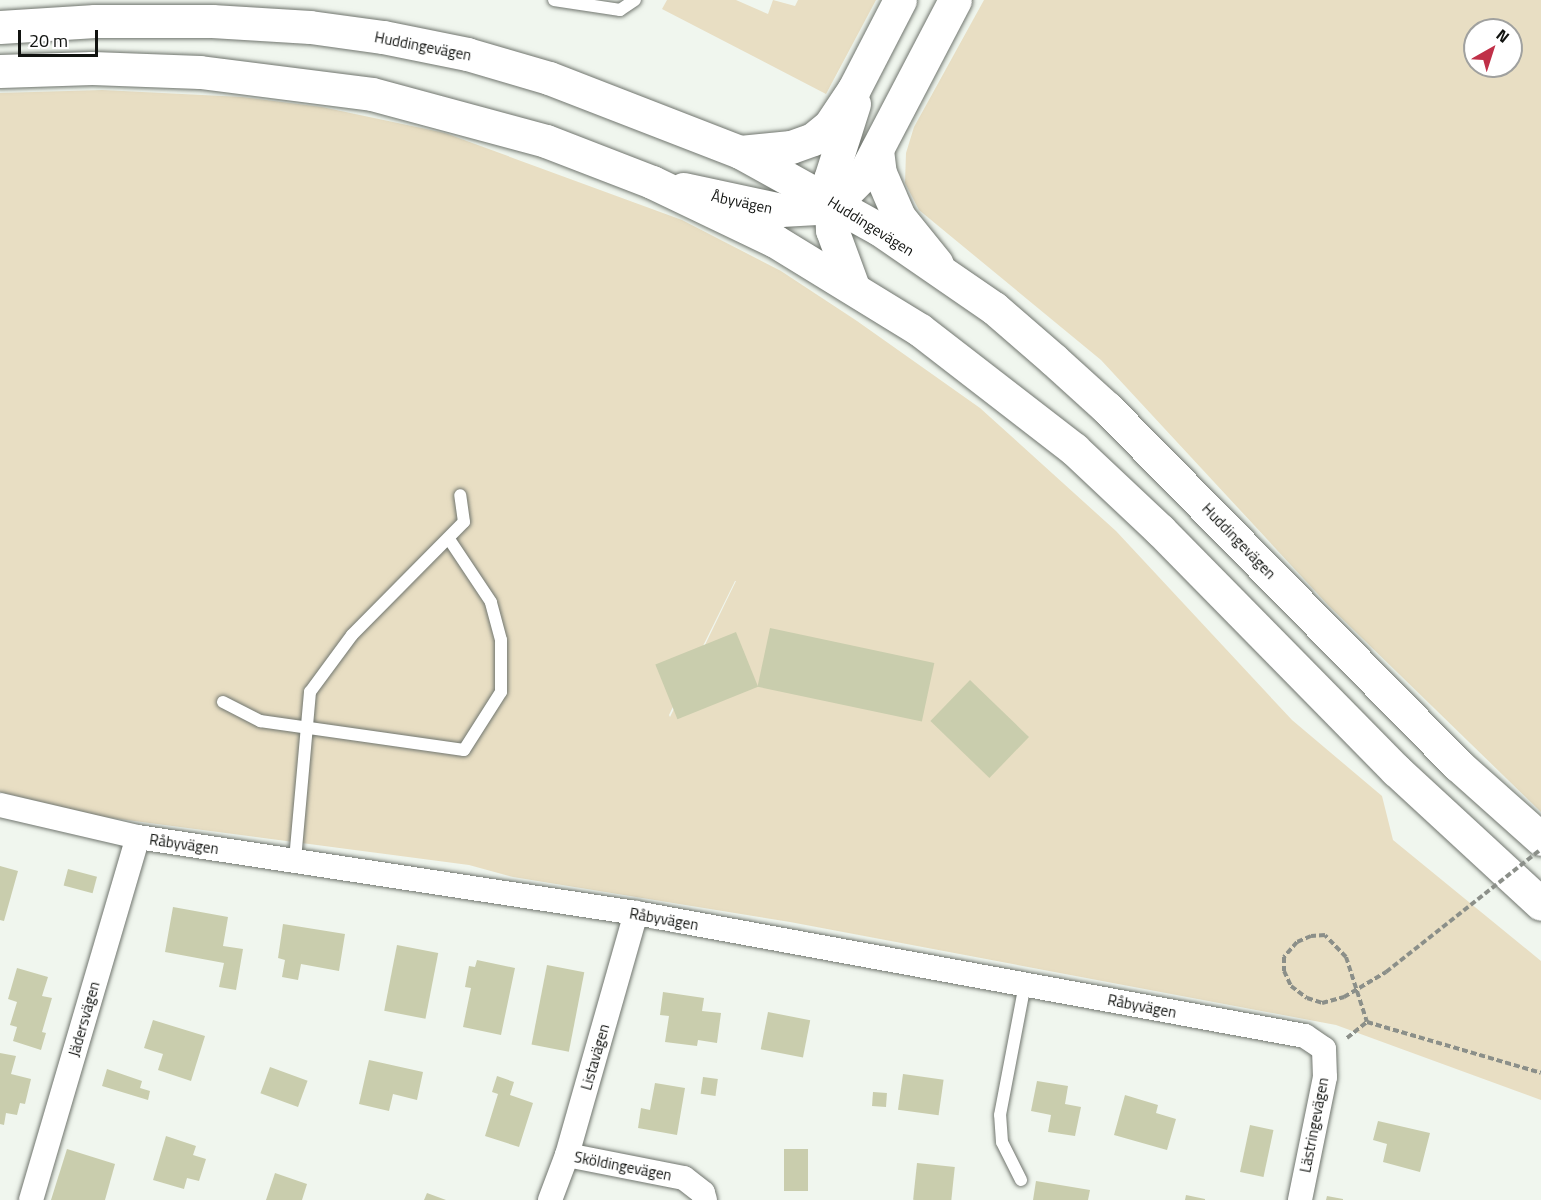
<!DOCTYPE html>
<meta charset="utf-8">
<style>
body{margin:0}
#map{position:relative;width:1541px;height:1200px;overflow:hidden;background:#f0f6ee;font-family:"Titillium Web",sans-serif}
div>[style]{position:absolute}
.green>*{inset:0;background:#e8dec3}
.building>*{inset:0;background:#c9cdad;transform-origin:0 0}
.path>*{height:4px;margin-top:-2px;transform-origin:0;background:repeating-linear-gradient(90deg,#8b8f89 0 6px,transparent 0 9px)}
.roads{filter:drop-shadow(0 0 2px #70756e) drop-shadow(0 0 2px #70756e)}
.lane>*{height:12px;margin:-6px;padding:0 6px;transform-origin:6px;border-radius:6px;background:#fff}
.street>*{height:24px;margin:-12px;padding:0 12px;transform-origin:12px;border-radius:12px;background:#fff}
.secondary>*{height:33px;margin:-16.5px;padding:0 16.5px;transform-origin:16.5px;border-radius:16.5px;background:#fff}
.primary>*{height:33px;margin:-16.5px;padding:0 16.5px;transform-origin:16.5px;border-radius:16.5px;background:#fff}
.path-bridge>*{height:4px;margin-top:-2px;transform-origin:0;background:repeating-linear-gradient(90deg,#8b8f89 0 6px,transparent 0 9px)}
span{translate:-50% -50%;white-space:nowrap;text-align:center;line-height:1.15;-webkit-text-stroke:6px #fff;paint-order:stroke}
.street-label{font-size:15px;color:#111310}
.north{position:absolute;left:1463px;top:18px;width:60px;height:60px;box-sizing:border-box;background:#fff;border:2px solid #a0a19f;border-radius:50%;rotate:39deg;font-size:16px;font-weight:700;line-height:24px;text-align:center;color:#111310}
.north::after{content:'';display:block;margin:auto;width:21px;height:27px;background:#c03048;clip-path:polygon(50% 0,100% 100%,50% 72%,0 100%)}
.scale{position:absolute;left:18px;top:30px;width:80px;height:27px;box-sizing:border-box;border:3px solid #111310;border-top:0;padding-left:8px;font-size:18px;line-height:21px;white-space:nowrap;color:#111310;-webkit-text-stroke:4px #fff;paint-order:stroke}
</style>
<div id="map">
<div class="green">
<i style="clip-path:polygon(667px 0,736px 0,768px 14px,773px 0,795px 6px,798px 0,876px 0,826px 94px,662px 9px)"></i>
<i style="clip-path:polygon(evenodd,984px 0,1541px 0,1541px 812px,1328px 605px,1101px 360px,919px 210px,905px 183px,906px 153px,914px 127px,984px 0,1475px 30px,1511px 30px,1511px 66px,1475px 66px,1475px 30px)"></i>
<i style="clip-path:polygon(evenodd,102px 90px,242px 97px,322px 107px,445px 133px,682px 220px,781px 271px,857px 321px,980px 408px,1116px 531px,1292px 720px,1382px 796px,1393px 840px,1541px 961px,1541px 1100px,1336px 1025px,790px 922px,513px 877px,469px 865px,104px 817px,0 792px,0 93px,102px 90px,735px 581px,736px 581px,670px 717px,669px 715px,735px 581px)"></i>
</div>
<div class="building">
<i style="left:770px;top:628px;width:168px;height:60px;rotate:12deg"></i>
<i style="left:736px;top:632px;width:59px;height:87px;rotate:68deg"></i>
<i style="left:970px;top:680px;width:82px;height:57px;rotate:44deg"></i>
<i style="clip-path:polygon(0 866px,18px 871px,4px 921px,0 920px)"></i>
<i style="left:68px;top:869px;width:30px;height:17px;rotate:15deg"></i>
<i style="clip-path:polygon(173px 907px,228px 917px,223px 946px,243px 949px,236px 990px,219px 987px,224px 963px,165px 952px)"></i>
<i style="clip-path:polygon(283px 924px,345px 934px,339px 971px,301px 964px,298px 980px,282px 977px,285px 960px,278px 958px)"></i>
<i style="left:397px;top:945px;width:42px;height:67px;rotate:11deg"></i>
<i style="clip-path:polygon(477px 960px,515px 968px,501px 1035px,463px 1027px,471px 988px,465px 987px,469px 966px,475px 967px)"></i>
<i style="left:547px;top:965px;width:38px;height:81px;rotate:11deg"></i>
<i style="clip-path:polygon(17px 968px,48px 977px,42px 996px,52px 998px,42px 1032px,46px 1033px,41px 1050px,13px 1041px,17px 1027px,10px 1025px,17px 1002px,8px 999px)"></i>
<i style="clip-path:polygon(663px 992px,704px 998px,702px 1011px,721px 1013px,717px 1043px,698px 1040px,697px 1046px,665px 1042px,669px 1016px,660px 1015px)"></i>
<i style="left:768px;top:1012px;width:43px;height:38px;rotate:11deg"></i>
<i style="clip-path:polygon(153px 1020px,205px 1036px,191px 1081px,158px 1070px,163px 1054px,144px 1048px)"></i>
<i style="clip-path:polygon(0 1053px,16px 1056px,11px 1074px,31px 1079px,25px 1104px,20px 1103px,17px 1115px,6px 1113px,4px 1125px,0 1124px)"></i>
<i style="clip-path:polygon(369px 1060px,423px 1072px,417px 1100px,393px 1094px,389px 1111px,359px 1104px)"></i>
<i style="left:270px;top:1067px;width:40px;height:28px;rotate:20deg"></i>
<i style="clip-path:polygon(107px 1069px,142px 1081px,140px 1088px,150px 1091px,148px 1100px,102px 1086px)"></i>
<i style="left:903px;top:1074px;width:41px;height:36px;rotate:8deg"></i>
<i style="clip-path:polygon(497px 1076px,514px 1082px,510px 1095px,533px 1103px,519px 1147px,485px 1136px,498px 1094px,492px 1092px)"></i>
<i style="left:703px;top:1077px;width:15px;height:17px;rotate:8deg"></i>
<i style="clip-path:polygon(1037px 1081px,1068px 1086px,1065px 1104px,1081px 1107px,1075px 1136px,1048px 1132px,1051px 1115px,1031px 1111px)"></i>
<i style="clip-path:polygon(655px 1083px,685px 1088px,677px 1135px,638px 1128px,641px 1108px,650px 1110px)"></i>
<i style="left:873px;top:1092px;width:14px;height:14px;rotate:4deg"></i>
<i style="clip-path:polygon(1125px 1095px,1158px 1105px,1156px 1113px,1176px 1119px,1167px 1150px,1114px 1135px)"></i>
<i style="clip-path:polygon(1378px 1121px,1430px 1133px,1420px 1172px,1383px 1162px,1387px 1144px,1373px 1140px)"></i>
<i style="left:1250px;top:1125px;width:24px;height:48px;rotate:12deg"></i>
<i style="clip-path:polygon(166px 1136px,196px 1146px,193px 1155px,206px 1159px,199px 1181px,187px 1178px,184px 1189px,153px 1180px)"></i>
<i style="clip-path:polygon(67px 1149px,115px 1164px,105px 1200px,51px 1200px)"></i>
<i style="left:784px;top:1149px;width:24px;height:42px"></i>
<i style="left:917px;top:1163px;width:38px;height:37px;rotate:6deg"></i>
<i style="clip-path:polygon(275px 1173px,307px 1184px,302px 1200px,266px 1200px)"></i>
<i style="clip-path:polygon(1036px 1181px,1090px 1190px,1088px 1200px,1033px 1200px)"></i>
<i style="clip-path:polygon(427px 1193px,446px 1200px,424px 1200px)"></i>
<i style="clip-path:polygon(1186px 1195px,1205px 1199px,1205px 1200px,1185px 1200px)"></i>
<i style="clip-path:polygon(1327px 1196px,1343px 1199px,1343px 1200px,1326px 1200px)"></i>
</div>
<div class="path">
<i style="left:1346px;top:957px;width:68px;rotate:72.1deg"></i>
<i style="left:1367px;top:1022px;width:181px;rotate:16.3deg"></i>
<i style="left:1347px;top:1038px;width:26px;rotate:-39deg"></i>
</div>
<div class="roads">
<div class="lane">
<i style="left:554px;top:0;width:67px;rotate:8.6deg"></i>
<i style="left:620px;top:10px;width:18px;rotate:-34deg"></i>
<i style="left:223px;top:702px;width:42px;rotate:27.2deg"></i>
<i style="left:260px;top:721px;width:206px;rotate:8.1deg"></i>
<i style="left:464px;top:750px;width:69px;rotate:-57.5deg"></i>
<i style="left:501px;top:692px;width:52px;rotate:-90deg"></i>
<i style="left:501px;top:640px;width:39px;rotate:-105deg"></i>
<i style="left:491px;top:602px;width:76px;rotate:-123.7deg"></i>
<i style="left:295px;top:860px;width:169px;rotate:-84.9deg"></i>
<i style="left:310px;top:692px;width:71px;rotate:-53.6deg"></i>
<i style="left:352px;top:635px;width:159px;rotate:-45.3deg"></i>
<i style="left:464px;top:522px;width:27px;rotate:-98deg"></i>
<i style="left:1021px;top:1180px;width:42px;rotate:-116.6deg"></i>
<i style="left:1002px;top:1142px;width:27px;rotate:-94deg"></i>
<i style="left:1000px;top:1115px;width:133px;rotate:-79.2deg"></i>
</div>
<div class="street">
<i style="left:0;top:805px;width:142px;rotate:13.1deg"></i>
<i style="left:138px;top:837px;width:504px;rotate:8.68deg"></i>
<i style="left:636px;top:913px;width:680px;rotate:10.42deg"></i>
<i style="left:1305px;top:1036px;width:23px;rotate:34deg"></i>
<i style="left:1324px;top:1049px;width:28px;rotate:88deg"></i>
<i style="left:1325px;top:1077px;width:126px;rotate:101.5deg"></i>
<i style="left:567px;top:1155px;width:119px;rotate:11.1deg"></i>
<i style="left:684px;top:1178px;width:24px;rotate:38deg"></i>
<i style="left:703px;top:1193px;width:7px;rotate:74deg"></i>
<i style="left:31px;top:1200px;width:378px;rotate:-73.6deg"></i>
<i style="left:550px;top:1200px;width:48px;rotate:-69.3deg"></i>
<i style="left:567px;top:1155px;width:252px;rotate:-74.1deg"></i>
</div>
<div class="secondary">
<i style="left:877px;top:150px;width:23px;rotate:83deg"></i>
<i style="left:880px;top:173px;width:48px;rotate:66.6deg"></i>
<i style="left:899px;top:217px;width:60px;rotate:51deg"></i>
<i style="left:740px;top:152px;width:51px;rotate:-5.6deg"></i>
<i style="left:791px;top:147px;width:23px;rotate:-20deg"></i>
<i style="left:813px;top:139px;width:22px;rotate:-39deg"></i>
<i style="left:830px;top:125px;width:43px;rotate:-56.3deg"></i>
<i style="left:854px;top:89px;width:100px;rotate:-62.7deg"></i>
<i style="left:683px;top:189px;width:100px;rotate:12.1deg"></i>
<i style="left:781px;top:210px;width:36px;rotate:-3deg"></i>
<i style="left:817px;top:208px;width:32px;rotate:-28deg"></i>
<i style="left:845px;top:193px;width:27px;rotate:-45deg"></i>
<i style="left:864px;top:174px;width:196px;rotate:-62.4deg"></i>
<i style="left:853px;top:287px;width:61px;rotate:-110.2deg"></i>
<i style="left:832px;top:230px;width:51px;rotate:-92.2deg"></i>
<i style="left:830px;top:179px;width:79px;rotate:-72.3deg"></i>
</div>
<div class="primary">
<i style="left:0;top:27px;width:95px;rotate:-3.6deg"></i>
<i style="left:95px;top:21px;width:117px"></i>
<i style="left:212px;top:21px;width:98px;rotate:3.5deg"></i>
<i style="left:310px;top:27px;width:74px;rotate:7.8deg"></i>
<i style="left:383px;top:37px;width:86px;rotate:11.4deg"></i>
<i style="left:467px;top:54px;width:85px;rotate:16.3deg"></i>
<i style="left:549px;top:78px;width:205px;rotate:21.2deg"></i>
<i style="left:740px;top:152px;width:159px;rotate:29deg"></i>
<i style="left:879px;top:229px;width:140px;rotate:34.5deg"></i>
<i style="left:994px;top:308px;width:79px;rotate:40.9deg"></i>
<i style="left:1054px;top:360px;width:72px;rotate:42.2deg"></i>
<i style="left:1107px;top:408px;width:501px;rotate:45.49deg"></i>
<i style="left:1458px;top:765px;width:111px;rotate:41.7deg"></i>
<i style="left:0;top:71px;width:92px;rotate:-1.9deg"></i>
<i style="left:92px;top:68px;width:108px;rotate:2.1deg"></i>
<i style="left:200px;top:72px;width:173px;rotate:7.3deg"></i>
<i style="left:372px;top:94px;width:180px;rotate:15.1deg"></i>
<i style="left:546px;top:141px;width:114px;rotate:21.1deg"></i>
<i style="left:652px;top:182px;width:136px;rotate:25.6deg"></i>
<i style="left:775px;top:241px;width:170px;rotate:31.5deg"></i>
<i style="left:920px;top:330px;width:195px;rotate:37.7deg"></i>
<i style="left:1074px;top:449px;width:118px;rotate:43.3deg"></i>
<i style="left:1160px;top:530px;width:337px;rotate:45.5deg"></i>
<i style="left:1396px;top:770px;width:197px;rotate:42.7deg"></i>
</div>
</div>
<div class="path-bridge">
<i style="left:1346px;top:957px;width:30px;rotate:-134deg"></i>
<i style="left:1325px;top:935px;width:14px;rotate:176deg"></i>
<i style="left:1311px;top:936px;width:15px;rotate:157deg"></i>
<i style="left:1297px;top:942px;width:20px;rotate:131deg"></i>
<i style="left:1284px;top:957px;width:14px;rotate:90deg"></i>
<i style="left:1284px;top:971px;width:17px;rotate:65deg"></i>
<i style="left:1291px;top:986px;width:20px;rotate:37deg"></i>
<i style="left:1307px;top:998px;width:16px;rotate:18deg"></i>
<i style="left:1322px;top:1003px;width:23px;rotate:-15deg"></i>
<i style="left:1344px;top:997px;width:49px;rotate:-30.8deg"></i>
<i style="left:1386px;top:972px;width:198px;rotate:-38.4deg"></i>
</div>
<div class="street-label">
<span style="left:423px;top:46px;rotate:11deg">Huddingevägen</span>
<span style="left:742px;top:202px;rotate:12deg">Åbyvägen</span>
<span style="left:871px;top:226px;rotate:32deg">Huddingevägen</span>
<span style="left:1239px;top:541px;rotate:46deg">Huddingevägen</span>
<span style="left:184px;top:844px;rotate:8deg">Råbyvägen</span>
<span style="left:664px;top:919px;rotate:10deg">Råbyvägen</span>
<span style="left:1142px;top:1006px;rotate:11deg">Råbyvägen</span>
<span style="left:84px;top:1019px;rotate:-74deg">Jädersvägen</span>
<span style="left:595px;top:1057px;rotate:-74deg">Listavägen</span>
<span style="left:1314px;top:1125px;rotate:-79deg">Lästringevägen</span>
<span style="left:623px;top:1166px;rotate:11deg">Sköldingevägen</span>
</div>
<div class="north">N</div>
<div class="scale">20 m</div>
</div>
